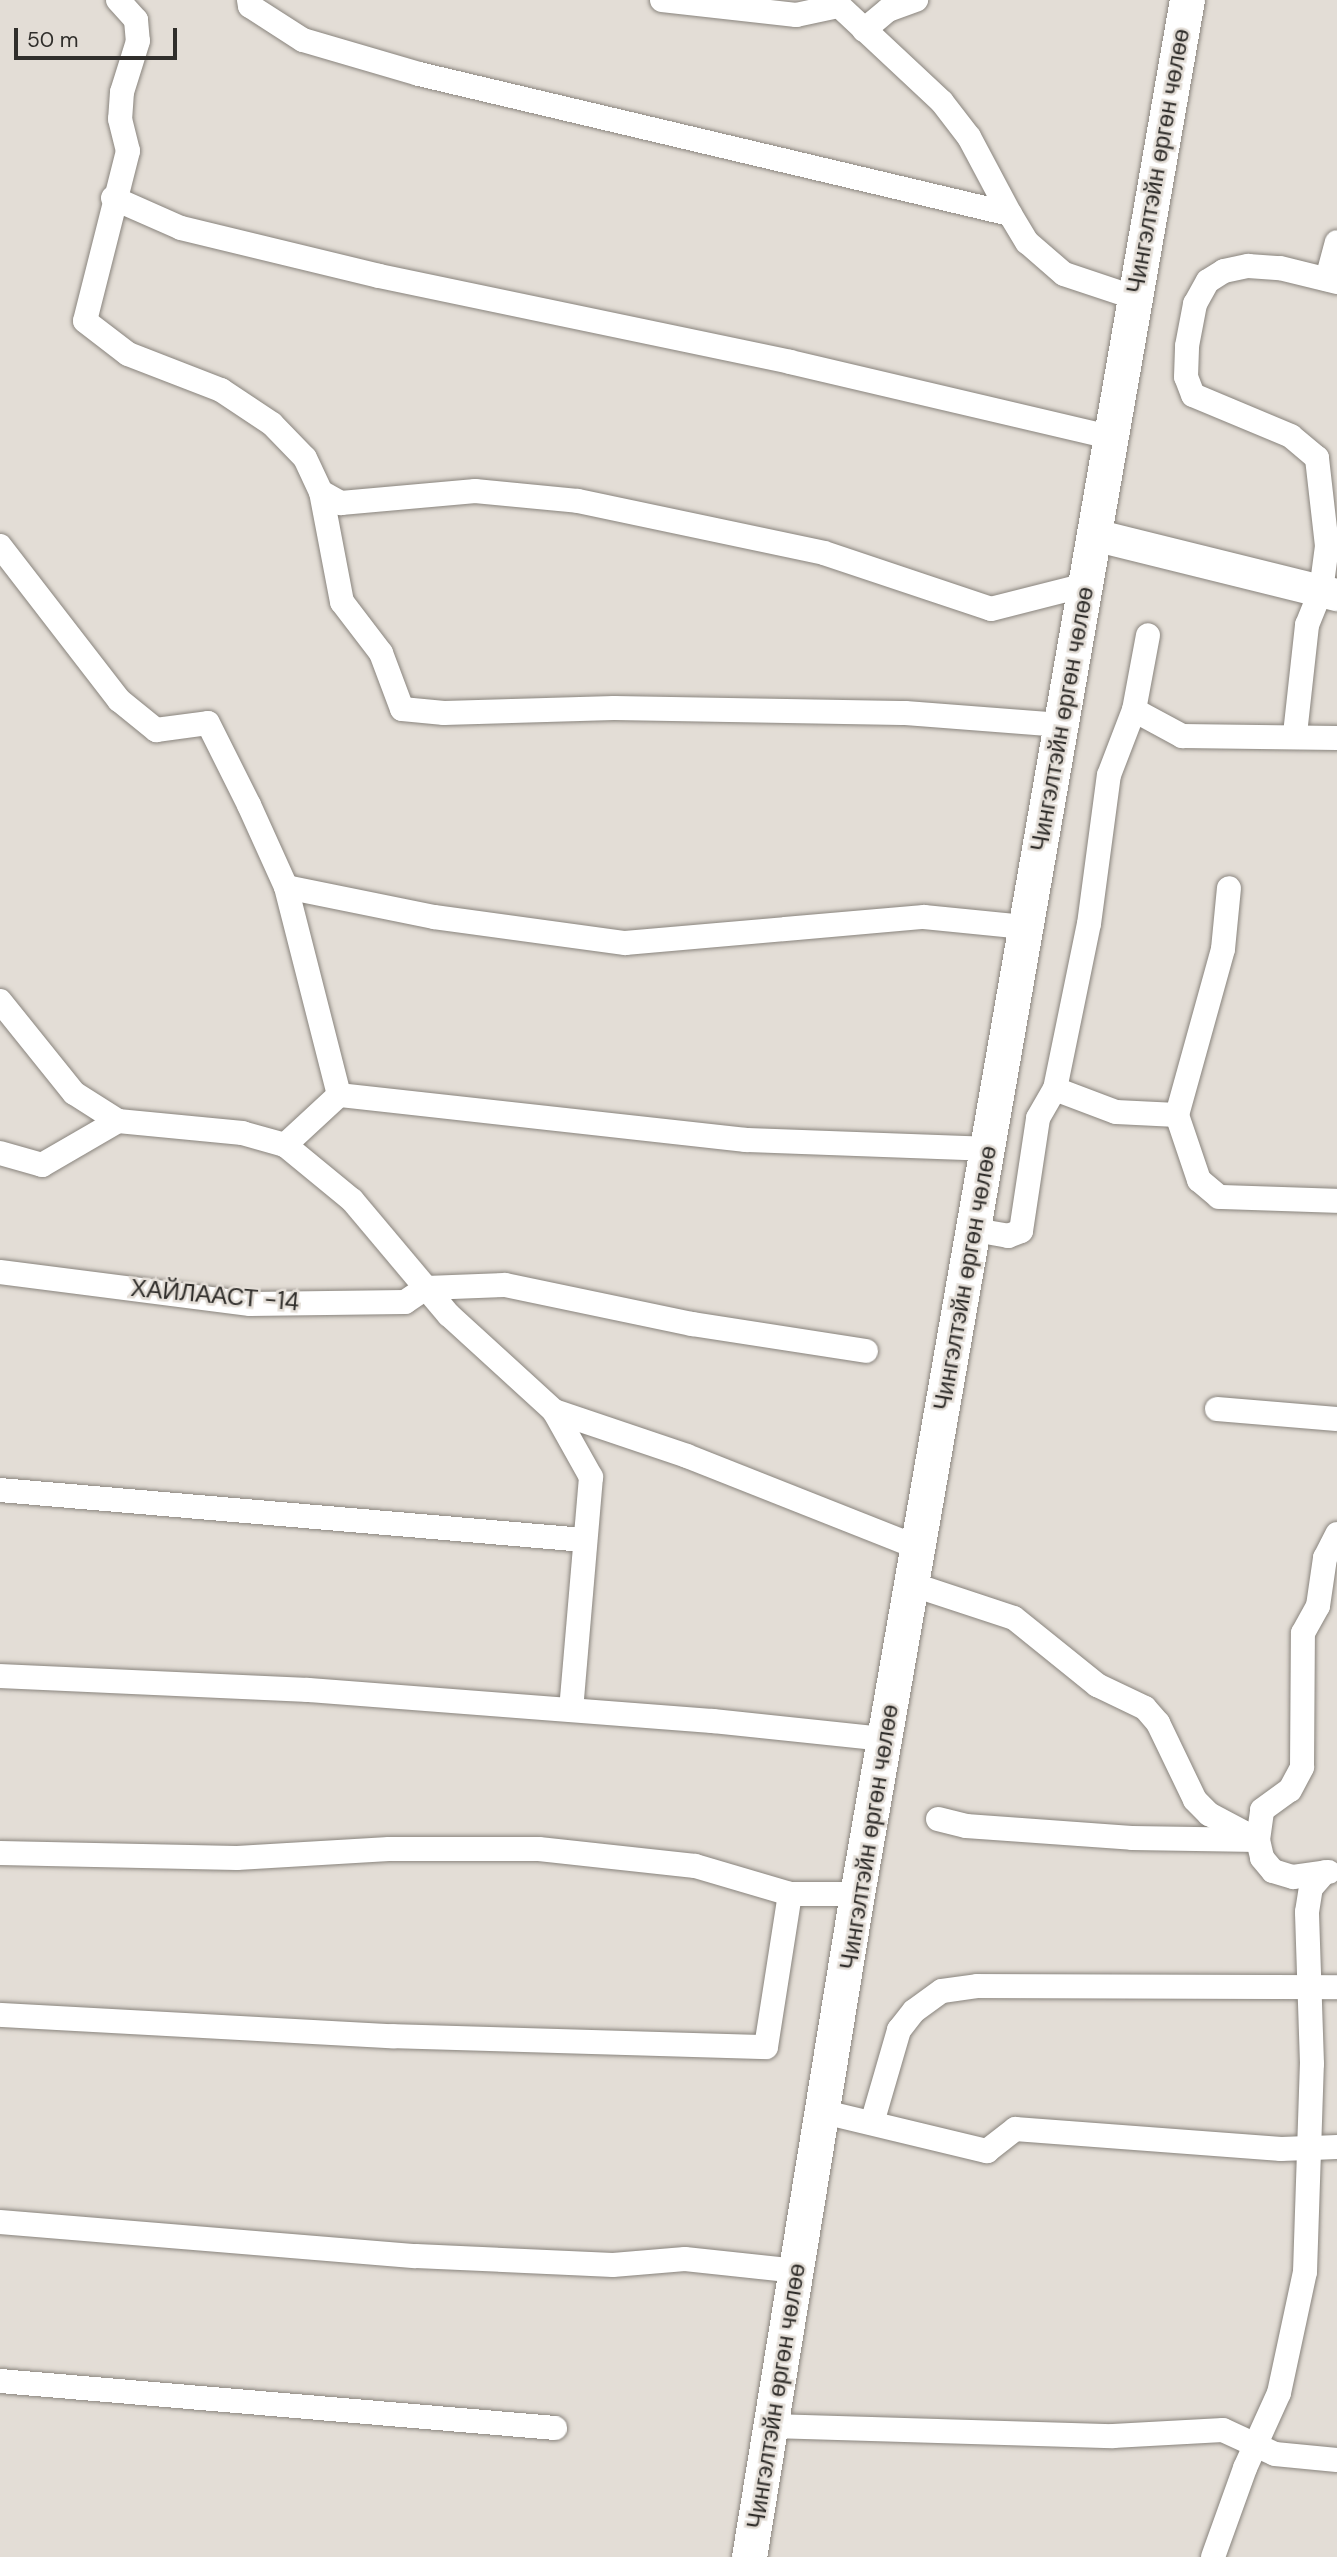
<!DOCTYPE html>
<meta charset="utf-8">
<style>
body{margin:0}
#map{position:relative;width:1337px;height:2557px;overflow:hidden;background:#e3ddd6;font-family:"DM Sans",sans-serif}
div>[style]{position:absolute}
.roads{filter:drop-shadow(0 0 2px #89847d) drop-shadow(0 0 2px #89847d)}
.minor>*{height:24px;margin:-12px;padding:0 12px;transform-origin:12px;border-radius:12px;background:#fff}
.tertiary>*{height:32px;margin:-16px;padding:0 16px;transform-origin:16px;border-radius:16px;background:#fff}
.secondary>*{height:35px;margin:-17.5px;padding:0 17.5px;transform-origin:17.5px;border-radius:17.5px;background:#fff}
span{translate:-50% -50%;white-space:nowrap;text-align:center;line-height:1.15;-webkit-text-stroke:5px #e3ddd6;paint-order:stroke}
.street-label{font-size:24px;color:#302e2b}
.scale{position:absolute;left:14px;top:28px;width:163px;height:32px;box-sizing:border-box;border:4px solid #302e2b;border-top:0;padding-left:9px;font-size:21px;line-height:24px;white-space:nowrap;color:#302e2b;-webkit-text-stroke:5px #e3ddd6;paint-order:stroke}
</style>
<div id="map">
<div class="roads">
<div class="minor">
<i style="left:118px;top:0;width:27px;rotate:48deg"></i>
<i style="left:136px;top:20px;width:21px;rotate:85deg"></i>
<i style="left:138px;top:41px;width:53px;rotate:107.4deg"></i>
<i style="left:122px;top:92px;width:27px;rotate:94deg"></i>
<i style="left:120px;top:119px;width:33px;rotate:76deg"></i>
<i style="left:128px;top:151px;width:175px;rotate:104.2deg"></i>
<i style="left:85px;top:321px;width:54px;rotate:37.5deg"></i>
<i style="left:128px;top:354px;width:100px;rotate:21.2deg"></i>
<i style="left:221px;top:390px;width:61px;rotate:33.7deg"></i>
<i style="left:272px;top:424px;width:47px;rotate:45.9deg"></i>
<i style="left:305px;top:458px;width:38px;rotate:65deg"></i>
<i style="left:249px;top:0;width:6px;rotate:81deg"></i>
<i style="left:250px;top:6px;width:63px;rotate:32.7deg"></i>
<i style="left:303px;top:40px;width:121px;rotate:16.3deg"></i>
<i style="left:419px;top:74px;width:607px;rotate:13.33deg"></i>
<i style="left:1010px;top:214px;width:33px;rotate:59deg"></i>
<i style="left:1027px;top:242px;width:49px;rotate:40.9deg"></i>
<i style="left:1064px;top:274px;width:73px;rotate:18.4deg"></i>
<i style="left:662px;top:0;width:135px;rotate:6.4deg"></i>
<i style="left:796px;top:15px;width:43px;rotate:-12.1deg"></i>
<i style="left:833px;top:0;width:149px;rotate:43.1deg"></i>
<i style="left:942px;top:102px;width:44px;rotate:52.4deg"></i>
<i style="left:969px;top:137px;width:87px;rotate:62deg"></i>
<i style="left:864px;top:30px;width:31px;rotate:-40deg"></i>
<i style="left:888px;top:10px;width:30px;rotate:-20deg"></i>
<i style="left:113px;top:198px;width:74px;rotate:23.8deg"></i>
<i style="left:181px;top:228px;width:204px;rotate:13.6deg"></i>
<i style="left:379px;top:276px;width:420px;rotate:11.8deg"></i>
<i style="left:790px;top:362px;width:330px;rotate:13.2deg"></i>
<i style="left:1327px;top:279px;width:38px;rotate:-75deg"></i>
<i style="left:0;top:546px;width:195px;rotate:52.3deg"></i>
<i style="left:119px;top:700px;width:48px;rotate:39deg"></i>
<i style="left:156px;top:730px;width:52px;rotate:-7.7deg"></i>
<i style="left:208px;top:723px;width:92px;rotate:63.4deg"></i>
<i style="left:249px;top:805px;width:90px;rotate:65.7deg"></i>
<i style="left:286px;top:887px;width:215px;rotate:75.7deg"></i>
<i style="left:339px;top:1095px;width:74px;rotate:137.2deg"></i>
<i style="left:1134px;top:710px;width:55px;rotate:28.4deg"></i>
<i style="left:1182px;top:736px;width:155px;rotate:0.7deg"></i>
<i style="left:1061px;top:725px;width:156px;rotate:-175.6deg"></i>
<i style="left:905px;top:713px;width:291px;rotate:-179deg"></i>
<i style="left:614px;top:708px;width:170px;rotate:178.3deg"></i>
<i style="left:444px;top:713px;width:42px;rotate:-174.6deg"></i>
<i style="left:402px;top:709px;width:60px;rotate:-110.6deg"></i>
<i style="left:381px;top:653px;width:64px;rotate:-127.4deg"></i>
<i style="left:342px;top:602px;width:112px;rotate:-100.8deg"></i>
<i style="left:321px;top:492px;width:23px;rotate:29deg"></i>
<i style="left:341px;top:503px;width:135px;rotate:-5.1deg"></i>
<i style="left:475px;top:491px;width:103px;rotate:5.5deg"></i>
<i style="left:578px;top:501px;width:251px;rotate:11.9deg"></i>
<i style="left:824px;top:553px;width:176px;rotate:18.5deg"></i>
<i style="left:991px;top:609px;width:98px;rotate:-14.2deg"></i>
<i style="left:1295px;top:734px;width:110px;rotate:-83.7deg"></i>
<i style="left:1307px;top:625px;width:37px;rotate:-68deg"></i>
<i style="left:1321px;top:591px;width:45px;rotate:-82.4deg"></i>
<i style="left:1327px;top:546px;width:89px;rotate:-96.5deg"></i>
<i style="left:1317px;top:458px;width:34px;rotate:-140deg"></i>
<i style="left:1291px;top:436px;width:106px;rotate:-157.3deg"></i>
<i style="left:1193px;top:395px;width:19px;rotate:-111deg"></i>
<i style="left:1186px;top:377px;width:31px;rotate:-88deg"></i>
<i style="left:1187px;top:346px;width:43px;rotate:-79.2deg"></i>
<i style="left:1195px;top:304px;width:26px;rotate:-61deg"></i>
<i style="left:1208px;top:281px;width:19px;rotate:-32deg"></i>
<i style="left:1224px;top:271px;width:25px;rotate:-12deg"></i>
<i style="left:1248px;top:266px;width:32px;rotate:4deg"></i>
<i style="left:1280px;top:268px;width:59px;rotate:13.8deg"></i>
<i style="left:286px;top:887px;width:151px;rotate:11.5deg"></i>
<i style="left:434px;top:917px;width:193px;rotate:7.8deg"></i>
<i style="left:625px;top:943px;width:300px;rotate:-5deg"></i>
<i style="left:924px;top:917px;width:101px;rotate:5.7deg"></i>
<i style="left:0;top:1001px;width:118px;rotate:51.2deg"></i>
<i style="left:74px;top:1093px;width:52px;rotate:32.5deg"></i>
<i style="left:118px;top:1121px;width:125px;rotate:5.5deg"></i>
<i style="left:242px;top:1133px;width:45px;rotate:15.6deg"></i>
<i style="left:285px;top:1145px;width:87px;rotate:39.4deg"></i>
<i style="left:352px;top:1200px;width:150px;rotate:49.9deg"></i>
<i style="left:449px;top:1315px;width:142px;rotate:42.4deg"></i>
<i style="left:554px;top:1411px;width:76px;rotate:60.7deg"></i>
<i style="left:591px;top:1477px;width:233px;rotate:94.9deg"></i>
<i style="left:1055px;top:1089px;width:65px;rotate:20.7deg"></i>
<i style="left:1116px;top:1112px;width:61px;rotate:2.8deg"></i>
<i style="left:1177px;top:1115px;width:69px;rotate:71.3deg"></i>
<i style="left:1199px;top:1180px;width:26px;rotate:40deg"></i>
<i style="left:1219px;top:1197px;width:118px;rotate:1.9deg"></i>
<i style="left:339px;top:1095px;width:409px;rotate:6.3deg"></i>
<i style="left:746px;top:1140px;width:241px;rotate:2.1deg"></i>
<i style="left:1177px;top:1115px;width:172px;rotate:-74.5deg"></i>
<i style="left:1223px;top:949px;width:61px;rotate:-84.4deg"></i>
<i style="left:0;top:1153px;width:44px;rotate:15.9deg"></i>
<i style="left:42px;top:1165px;width:88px;rotate:-30.1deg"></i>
<i style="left:975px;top:1230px;width:34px;rotate:10deg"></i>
<i style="left:1008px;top:1236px;width:14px;rotate:-21deg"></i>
<i style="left:1021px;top:1231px;width:114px;rotate:-81.4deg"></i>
<i style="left:1038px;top:1118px;width:34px;rotate:-60deg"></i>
<i style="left:1055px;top:1089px;width:168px;rotate:-78.4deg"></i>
<i style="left:1089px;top:924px;width:150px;rotate:-82.4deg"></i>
<i style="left:1109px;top:775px;width:70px;rotate:-69deg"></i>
<i style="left:1134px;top:710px;width:76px;rotate:-79.4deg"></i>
<i style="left:0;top:1272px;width:252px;rotate:7.3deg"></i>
<i style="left:250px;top:1304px;width:155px;rotate:-0.7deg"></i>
<i style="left:405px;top:1302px;width:25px;rotate:-34deg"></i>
<i style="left:426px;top:1288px;width:79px;rotate:-2.2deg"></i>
<i style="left:505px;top:1285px;width:191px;rotate:11.8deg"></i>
<i style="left:692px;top:1324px;width:176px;rotate:8.8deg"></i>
<i style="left:1217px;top:1409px;width:120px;rotate:4.8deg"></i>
<i style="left:554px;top:1411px;width:140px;rotate:18.7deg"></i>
<i style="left:687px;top:1456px;width:247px;rotate:21.6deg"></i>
<i style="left:0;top:1490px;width:586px;rotate:4.89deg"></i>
<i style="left:911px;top:1584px;width:108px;rotate:18.3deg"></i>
<i style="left:1014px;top:1618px;width:107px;rotate:38.9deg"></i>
<i style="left:1097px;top:1685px;width:53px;rotate:25.6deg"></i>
<i style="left:1145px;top:1708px;width:20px;rotate:49deg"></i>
<i style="left:1158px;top:1723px;width:85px;rotate:64.3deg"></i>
<i style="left:1195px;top:1800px;width:20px;rotate:45deg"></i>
<i style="left:1209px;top:1814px;width:55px;rotate:28deg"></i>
<i style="left:1258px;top:1840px;width:18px;rotate:77deg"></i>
<i style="left:1262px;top:1858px;width:17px;rotate:50deg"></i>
<i style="left:1273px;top:1871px;width:21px;rotate:17deg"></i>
<i style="left:1293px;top:1877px;width:36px;rotate:-8deg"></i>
<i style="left:0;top:1676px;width:308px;rotate:2.6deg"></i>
<i style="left:308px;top:1690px;width:406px;rotate:4.4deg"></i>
<i style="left:713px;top:1721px;width:173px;rotate:6deg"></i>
<i style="left:938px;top:1819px;width:29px;rotate:14deg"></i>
<i style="left:966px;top:1826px;width:166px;rotate:4.1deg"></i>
<i style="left:1132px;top:1838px;width:126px;rotate:0.9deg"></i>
<i style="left:1258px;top:1840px;width:30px;rotate:-82deg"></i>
<i style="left:1262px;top:1810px;width:34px;rotate:-36deg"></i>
<i style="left:1290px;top:1790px;width:26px;rotate:-62deg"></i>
<i style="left:1302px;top:1767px;width:134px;rotate:-89.6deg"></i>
<i style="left:1303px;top:1633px;width:31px;rotate:-61deg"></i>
<i style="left:1318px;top:1606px;width:49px;rotate:-81.7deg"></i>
<i style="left:1325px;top:1558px;width:27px;rotate:-63deg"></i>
<i style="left:0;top:1853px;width:237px;rotate:1.2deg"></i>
<i style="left:237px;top:1858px;width:152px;rotate:-3.4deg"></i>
<i style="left:389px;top:1849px;width:150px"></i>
<i style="left:539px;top:1849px;width:157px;rotate:6.2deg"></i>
<i style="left:695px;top:1866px;width:99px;rotate:16.4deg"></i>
<i style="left:0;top:2015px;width:393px;rotate:3.1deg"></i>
<i style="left:392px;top:2036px;width:374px;rotate:1.7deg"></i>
<i style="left:766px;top:2047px;width:155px;rotate:-81.1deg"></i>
<i style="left:790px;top:1894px;width:67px"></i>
<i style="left:824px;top:2112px;width:168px;rotate:13.5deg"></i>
<i style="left:987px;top:2151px;width:36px;rotate:-38deg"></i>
<i style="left:1015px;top:2129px;width:267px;rotate:4.3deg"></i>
<i style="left:1281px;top:2149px;width:56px;rotate:-2deg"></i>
<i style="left:872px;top:2123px;width:97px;rotate:-73.8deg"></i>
<i style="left:899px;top:2030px;width:24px;rotate:-52deg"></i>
<i style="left:914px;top:2011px;width:34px;rotate:-36deg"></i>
<i style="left:942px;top:1991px;width:35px;rotate:-8deg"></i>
<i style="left:977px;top:1986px;width:360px;rotate:0.2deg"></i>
<i style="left:0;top:2222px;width:417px;rotate:4.7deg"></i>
<i style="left:416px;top:2256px;width:197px;rotate:2.6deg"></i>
<i style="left:613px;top:2265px;width:72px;rotate:-4.8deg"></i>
<i style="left:685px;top:2259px;width:113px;rotate:6.1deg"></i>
<i style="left:0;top:2381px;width:557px;rotate:4.84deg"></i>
<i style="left:771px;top:2426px;width:342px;rotate:1.7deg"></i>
<i style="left:1113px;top:2436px;width:110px;rotate:-3.1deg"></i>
<i style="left:1223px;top:2430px;width:57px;rotate:24.8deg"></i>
<i style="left:1275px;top:2454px;width:62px;rotate:5.5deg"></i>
<i style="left:1213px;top:2557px;width:95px;rotate:-70.2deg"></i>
<i style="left:1245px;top:2468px;width:82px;rotate:-65.6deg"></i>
<i style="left:1279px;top:2393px;width:124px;rotate:-77.9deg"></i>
<i style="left:1305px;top:2272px;width:208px;rotate:-88.1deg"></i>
<i style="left:1312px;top:2064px;width:152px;rotate:-91.9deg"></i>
<i style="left:1307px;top:1912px;width:24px;rotate:-81deg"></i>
<i style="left:1311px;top:1888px;width:21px;rotate:-49deg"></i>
</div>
<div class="tertiary">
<i style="left:1094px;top:535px;width:250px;rotate:13.9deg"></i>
</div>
<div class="secondary">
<i style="left:749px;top:2557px;width:672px;rotate:-80.75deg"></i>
<i style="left:857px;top:1894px;width:1923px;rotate:-80.12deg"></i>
</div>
</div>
<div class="street-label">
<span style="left:1158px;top:161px;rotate:-80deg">Чингэлтэйн өргөн чөлөө</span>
<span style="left:1062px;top:719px;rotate:-80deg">Чингэлтэйн өргөн чөлөө</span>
<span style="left:965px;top:1278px;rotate:-80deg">Чингэлтэйн өргөн чөлөө</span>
<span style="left:215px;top:1295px;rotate:5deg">ХАЙЛААСТ -14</span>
<span style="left:869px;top:1837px;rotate:-81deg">Чингэлтэйн өргөн чөлөө</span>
<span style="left:776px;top:2396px;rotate:-81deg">Чингэлтэйн өргөн чөлөө</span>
</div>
<div class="scale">50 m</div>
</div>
